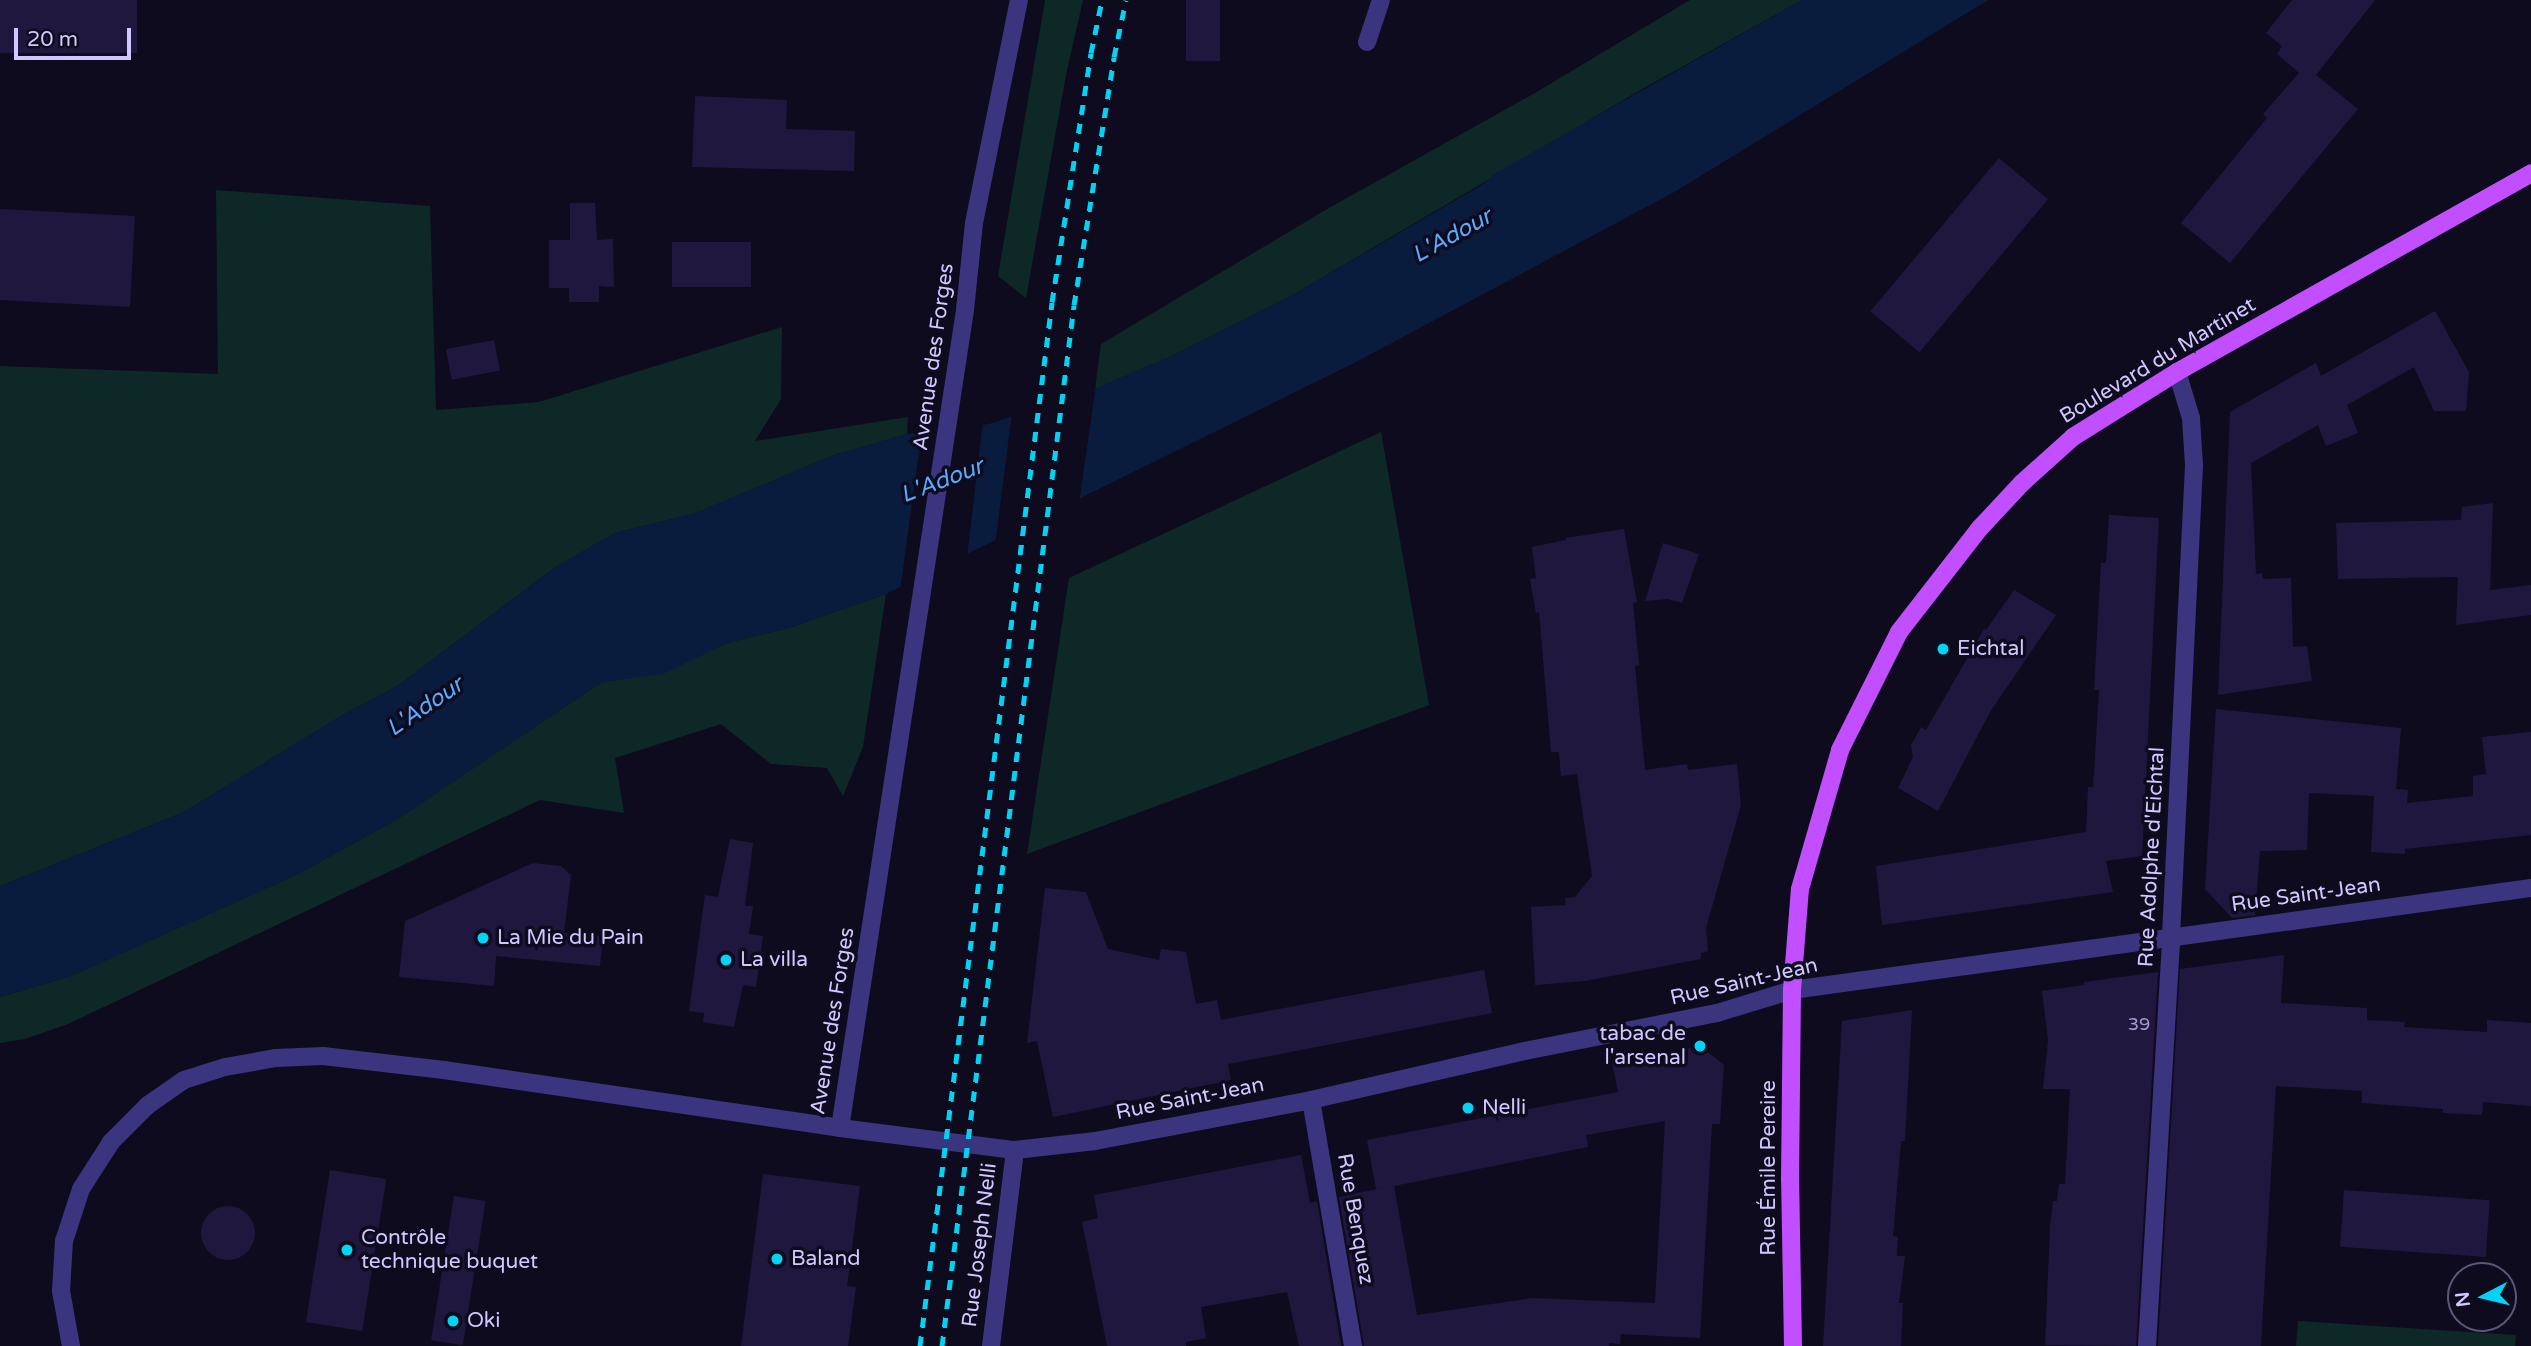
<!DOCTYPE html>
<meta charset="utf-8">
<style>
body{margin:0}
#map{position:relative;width:2531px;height:1346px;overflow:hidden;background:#0f0b1e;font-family:"Varela Round",sans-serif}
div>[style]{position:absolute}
.green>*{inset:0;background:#0e2827}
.water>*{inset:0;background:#0a1c3e}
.pier>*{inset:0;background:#0f0b1e}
.building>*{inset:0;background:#20173f;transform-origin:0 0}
.round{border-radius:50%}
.street>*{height:18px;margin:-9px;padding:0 9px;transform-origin:9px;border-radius:9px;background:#3a357e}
.primary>*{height:18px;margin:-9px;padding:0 9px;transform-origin:9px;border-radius:9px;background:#c24fff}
.rail>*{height:5px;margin-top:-2.5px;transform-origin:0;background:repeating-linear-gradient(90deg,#00d3f3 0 10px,transparent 0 19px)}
.dots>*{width:19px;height:19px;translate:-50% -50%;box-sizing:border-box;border:4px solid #0f0b1e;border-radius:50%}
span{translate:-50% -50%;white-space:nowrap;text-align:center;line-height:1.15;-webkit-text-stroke:7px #0f0b1e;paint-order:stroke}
.number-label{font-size:18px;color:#a49ccf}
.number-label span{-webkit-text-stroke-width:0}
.street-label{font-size:21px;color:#d0c8ff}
.poi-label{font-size:21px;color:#d0c8ff}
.left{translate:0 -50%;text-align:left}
.right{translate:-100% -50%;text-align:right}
.water-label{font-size:23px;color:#56acff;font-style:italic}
.north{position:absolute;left:2447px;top:1262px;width:70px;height:70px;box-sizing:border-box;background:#0f0b1e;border:2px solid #5c5778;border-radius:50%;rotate:263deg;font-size:19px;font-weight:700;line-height:28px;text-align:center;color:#d0c8ff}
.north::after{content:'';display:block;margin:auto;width:24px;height:32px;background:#00d3f3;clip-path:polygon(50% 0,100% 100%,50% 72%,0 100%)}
.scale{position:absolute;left:14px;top:28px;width:117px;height:32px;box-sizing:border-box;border:4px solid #d0c8ff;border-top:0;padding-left:9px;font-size:21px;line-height:24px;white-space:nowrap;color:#d0c8ff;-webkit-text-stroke:5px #0f0b1e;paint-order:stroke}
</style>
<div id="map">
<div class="green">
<i style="clip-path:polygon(1045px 0,1083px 0,1066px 75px,1026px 298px,998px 276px)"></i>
<i style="clip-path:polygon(1690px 0,1802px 0,1637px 92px,1291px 296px,1174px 355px,1095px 389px,1101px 344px,1329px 208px,1535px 93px)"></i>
<i style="clip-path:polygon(216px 190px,430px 206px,436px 410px,539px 402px,782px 327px,781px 399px,755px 441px,908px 417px,907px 434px,834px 455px,696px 513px,615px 533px,554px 568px,399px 685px,341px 716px,184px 812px,0 886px,0 366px,218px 374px)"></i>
<i style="clip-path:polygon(1381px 432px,1429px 705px,1027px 854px,1069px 578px)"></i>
<i style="clip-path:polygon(886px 594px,863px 747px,843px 796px,827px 768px,771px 764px,721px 724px,615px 758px,624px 813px,540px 800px,68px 1024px,25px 1039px,0 1043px,0 997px,71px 976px,296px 875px,396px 820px,602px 682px,663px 673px,727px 643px,789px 628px)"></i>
<i style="clip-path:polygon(2298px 1321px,2516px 1335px,2515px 1346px,2296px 1346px)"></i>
</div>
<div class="water">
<i style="clip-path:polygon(1802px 0,1988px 0,1676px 191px,1356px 362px,886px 594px,789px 628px,727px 643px,663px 674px,602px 682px,396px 820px,296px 875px,71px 976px,0 997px,0 886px,184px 812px,341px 716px,399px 685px,554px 568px,615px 533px,696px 513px,834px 455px,907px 434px,989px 424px,1095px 389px,1174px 355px,1291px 296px,1485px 183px,1494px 174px)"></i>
</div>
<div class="pier">
<i style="clip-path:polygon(1096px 385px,1079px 503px,995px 545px,1012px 413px)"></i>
<i style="clip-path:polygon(983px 421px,967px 558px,900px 591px,922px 429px)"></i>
</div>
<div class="building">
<i style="left:0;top:0;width:137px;height:53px"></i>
<i style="left:1186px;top:0;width:34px;height:61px"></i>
<i style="clip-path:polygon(2292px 0,2375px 0,2316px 75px,2358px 109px,2230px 263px,2181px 223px,2267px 118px,2263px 114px,2299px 73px,2277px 54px,2282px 46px,2266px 33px)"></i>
<i style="clip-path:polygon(695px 96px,787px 100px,786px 129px,855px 131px,854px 171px,692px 167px)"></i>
<i style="left:1999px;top:158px;width:64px;height:200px;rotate:40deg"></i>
<i style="clip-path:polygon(570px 203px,595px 203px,597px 240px,613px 239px,614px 287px,599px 286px,599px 302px,569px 302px,569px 288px,549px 288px,549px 240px,570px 240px)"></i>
<i style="left:0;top:209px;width:135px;height:91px;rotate:3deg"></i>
<i style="left:672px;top:242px;width:79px;height:45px"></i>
<i style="clip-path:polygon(2435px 311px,2469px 372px,2466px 411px,2434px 411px,2414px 367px,2347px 405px,2358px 433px,2326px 446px,2318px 425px,2251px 463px,2256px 574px,2262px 573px,2263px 579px,2291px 578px,2293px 647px,2307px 646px,2312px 681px,2218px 695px,2230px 412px,2316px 363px,2321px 376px)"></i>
<i style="left:494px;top:340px;width:31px;height:49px;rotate:79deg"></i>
<i style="clip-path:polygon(2493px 503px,2490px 590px,2531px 585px,2531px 615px,2456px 625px,2458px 577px,2338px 579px,2336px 523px,2461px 520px,2462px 507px)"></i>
<i style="clip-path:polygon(2109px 515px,2159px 518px,2142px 856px,2106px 861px,2113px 892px,1882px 925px,1876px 866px,2086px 832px,2088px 787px,2093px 787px,2099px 690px,2094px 690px,2101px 563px,2106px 563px)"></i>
<i style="clip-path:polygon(1624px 529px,1637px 602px,1633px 603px,1639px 665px,1635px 666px,1645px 770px,1687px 764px,1688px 770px,1737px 764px,1741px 805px,1706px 928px,1708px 951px,1701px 953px,1701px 959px,1585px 981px,1535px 985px,1531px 907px,1566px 905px,1565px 898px,1575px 897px,1592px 876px,1577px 774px,1561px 776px,1559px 752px,1551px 752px,1539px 612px,1536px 613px,1530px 579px,1536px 578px,1532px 547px,1566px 540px,1566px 538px)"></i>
<i style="clip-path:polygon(1663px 543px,1699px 554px,1682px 603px,1668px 599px,1645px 601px)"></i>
<i style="clip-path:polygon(2014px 590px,2056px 615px,1990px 712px,1938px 811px,1898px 788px,1913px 757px,1911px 745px,1921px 727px,1926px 730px,1984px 629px,1986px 630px)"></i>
<i style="clip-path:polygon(2216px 709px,2401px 728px,2396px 789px,2408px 790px,2407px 803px,2473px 796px,2473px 776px,2486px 774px,2482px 737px,2531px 732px,2531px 835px,2405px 849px,2405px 854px,2371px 852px,2374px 796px,2309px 793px,2307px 850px,2260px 851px,2255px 915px,2232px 918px,2205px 889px)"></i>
<i style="clip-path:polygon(730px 839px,753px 843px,745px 906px,753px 906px,749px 934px,763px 936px,756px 987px,743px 985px,734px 1027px,703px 1022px,704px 1013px,689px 1011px,705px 895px,718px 897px)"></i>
<i style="clip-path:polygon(533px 863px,561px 866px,571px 875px,564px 933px,603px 936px,600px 966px,496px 956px,494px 986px,399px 977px,405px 921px)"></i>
<i style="clip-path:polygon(1045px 888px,1086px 892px,1108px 949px,1159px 960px,1161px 949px,1186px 952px,1196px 1004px,1217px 1000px,1221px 1020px,1484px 970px,1492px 1013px,1228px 1064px,1231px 1080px,1053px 1117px,1037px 1041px,1027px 1043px)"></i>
<i style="clip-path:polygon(2284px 955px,2281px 1003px,2367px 1008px,2367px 1020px,2405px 1022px,2404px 1027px,2487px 1032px,2487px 1020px,2531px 1023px,2531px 1106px,2483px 1102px,2482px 1115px,2443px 1113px,2443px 1109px,2362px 1103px,2362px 1091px,2276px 1086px,2261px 1346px,2158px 1346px,2180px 969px)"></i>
<i style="clip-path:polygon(2158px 972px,2136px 1346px,2045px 1345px,2050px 1227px,2053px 1201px,2057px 1201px,2059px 1184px,2065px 1184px,2070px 1089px,2043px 1089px,2048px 1040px,2042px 991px,2084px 985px,2084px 982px)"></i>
<i style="clip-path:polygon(1912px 1010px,1905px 1141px,1901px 1141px,1893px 1236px,1898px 1237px,1897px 1256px,1905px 1256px,1899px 1303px,1903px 1303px,1901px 1346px,1823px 1346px,1842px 1021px)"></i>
<i style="clip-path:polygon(evenodd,1700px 1046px,1724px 1065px,1720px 1124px,1712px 1124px,1700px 1338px,1621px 1334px,1620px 1344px,1610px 1343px,1609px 1346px,1364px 1346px,1339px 1197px,1387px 1187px,1376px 1189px,1367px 1140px,1618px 1092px,1612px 1063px,1700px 1046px,1665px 1121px,1655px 1303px,1532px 1298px,1417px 1315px,1394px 1186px,1588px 1147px,1586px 1135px,1665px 1121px)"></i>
<i style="clip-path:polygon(1301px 1155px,1310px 1203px,1317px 1201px,1341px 1346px,1299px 1346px,1287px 1292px,1201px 1307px,1206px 1338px,1186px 1342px,1186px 1346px,1107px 1346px,1082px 1222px,1098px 1218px,1094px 1195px)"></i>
<i style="left:330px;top:1170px;width:57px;height:154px;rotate:9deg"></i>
<i style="clip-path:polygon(763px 1174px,860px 1186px,847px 1286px,856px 1287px,848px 1346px,741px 1346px)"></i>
<i style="left:2344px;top:1190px;width:146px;height:57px;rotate:4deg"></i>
<i style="left:454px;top:1196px;width:32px;height:146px;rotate:9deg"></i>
<i class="round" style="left:201px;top:1206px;width:54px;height:54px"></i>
</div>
<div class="street">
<i style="left:1367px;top:42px;width:44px;rotate:-71.6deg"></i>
<i style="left:1311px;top:1100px;width:250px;rotate:80.3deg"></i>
<i style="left:840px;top:1128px;width:827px;rotate:-81.31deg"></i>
<i style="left:965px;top:310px;width:87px;rotate:-84.1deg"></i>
<i style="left:974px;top:223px;width:227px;rotate:-78.6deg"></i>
<i style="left:71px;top:1346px;width:56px;rotate:-100.3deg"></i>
<i style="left:61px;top:1291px;width:50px;rotate:-86.6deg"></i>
<i style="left:64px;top:1241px;width:55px;rotate:-71.9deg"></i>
<i style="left:81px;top:1189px;width:56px;rotate:-57.4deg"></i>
<i style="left:111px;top:1142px;width:52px;rotate:-45deg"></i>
<i style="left:148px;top:1105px;width:44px;rotate:-34.8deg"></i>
<i style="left:184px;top:1080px;width:43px;rotate:-17.6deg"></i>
<i style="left:225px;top:1067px;width:52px;rotate:-10deg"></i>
<i style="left:276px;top:1058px;width:47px;rotate:-2.4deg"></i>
<i style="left:323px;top:1056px;width:122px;rotate:6.6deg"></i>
<i style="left:444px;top:1070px;width:400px;rotate:8.3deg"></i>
<i style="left:840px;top:1128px;width:176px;rotate:7.2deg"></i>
<i style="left:1015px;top:1150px;width:81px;rotate:-6.4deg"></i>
<i style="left:1095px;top:1141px;width:220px;rotate:-10.7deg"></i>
<i style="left:1311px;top:1100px;width:220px;rotate:-12.9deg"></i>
<i style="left:1525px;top:1051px;width:196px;rotate:-11.2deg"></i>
<i style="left:1717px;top:1013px;width:78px;rotate:-17deg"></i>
<i style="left:1792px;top:990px;width:746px;rotate:-7.86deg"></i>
<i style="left:991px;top:1346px;width:197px;rotate:-83deg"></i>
<i style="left:2147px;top:1346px;width:411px;rotate:-86.6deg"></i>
<i style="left:2171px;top:936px;width:472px;rotate:-87.2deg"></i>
<i style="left:2194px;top:465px;width:47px;rotate:-93.7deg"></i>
<i style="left:2191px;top:418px;width:48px;rotate:-106.9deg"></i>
</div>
<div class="primary">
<i style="left:1793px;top:1346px;width:166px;rotate:-91deg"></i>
<i style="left:1790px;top:1180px;width:190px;rotate:-89.4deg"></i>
<i style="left:1792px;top:990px;width:101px;rotate:-85.5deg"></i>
<i style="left:1800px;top:889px;width:145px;rotate:-73.9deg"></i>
<i style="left:1840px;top:750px;width:132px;rotate:-63.4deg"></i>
<i style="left:1899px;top:632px;width:132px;rotate:-52.1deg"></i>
<i style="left:1980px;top:528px;width:62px;rotate:-47deg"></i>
<i style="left:2022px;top:483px;width:69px;rotate:-42deg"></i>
<i style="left:2073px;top:437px;width:123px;rotate:-32deg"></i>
<i style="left:2177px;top:372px;width:406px;rotate:-29.3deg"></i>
</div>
<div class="rail">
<i style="left:920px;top:1346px;width:1052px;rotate:-82.79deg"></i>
<i style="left:1052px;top:302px;width:252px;rotate:-81.1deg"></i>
<i style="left:1091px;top:53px;width:54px;rotate:-78.3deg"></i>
<i style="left:942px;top:1346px;width:1049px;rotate:-82.77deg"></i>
<i style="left:1074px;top:305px;width:251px;rotate:-80.8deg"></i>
<i style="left:1114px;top:57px;width:58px;rotate:-78.1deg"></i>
</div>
<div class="dots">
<i style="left:1943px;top:649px;background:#00d3f3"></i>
<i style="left:483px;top:938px;background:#00d3f3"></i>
<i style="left:726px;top:960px;background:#00d3f3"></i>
<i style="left:1700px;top:1046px;background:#00d3f3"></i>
<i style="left:1468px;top:1108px;background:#00d3f3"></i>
<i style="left:347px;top:1250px;background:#00d3f3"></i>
<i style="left:777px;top:1259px;background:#00d3f3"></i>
<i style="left:453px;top:1321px;background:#00d3f3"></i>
</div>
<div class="number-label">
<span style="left:2139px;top:1024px">39</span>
</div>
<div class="street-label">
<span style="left:934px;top:357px;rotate:-82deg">Avenue des Forges</span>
<span style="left:2158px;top:361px;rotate:-31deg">Boulevard du Martinet</span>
<span style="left:2152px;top:857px;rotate:-87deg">Rue Adolphe d'Eichtal</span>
<span style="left:2306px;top:895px;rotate:-8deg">Rue Saint-Jean</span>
<span style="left:1744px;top:982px;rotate:-13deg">Rue Saint-Jean</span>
<span style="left:833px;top:1021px;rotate:-81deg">Avenue des Forges</span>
<span style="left:1190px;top:1099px;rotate:-11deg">Rue Saint-Jean</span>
<span style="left:1769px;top:1168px;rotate:-90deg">Rue Émile Pereire</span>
<span style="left:1355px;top:1219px;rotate:80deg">Rue Benquez</span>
<span style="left:980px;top:1245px;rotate:-83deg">Rue Joseph Nelli</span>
</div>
<div class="poi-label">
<span class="left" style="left:1957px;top:649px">Eichtal</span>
<span class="left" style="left:497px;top:938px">La Mie du Pain</span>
<span class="left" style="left:740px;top:960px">La villa</span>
<span class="right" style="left:1686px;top:1046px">tabac de<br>l'arsenal</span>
<span class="left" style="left:1482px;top:1108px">Nelli</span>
<span class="left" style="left:361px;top:1250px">Contrôle<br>technique buquet</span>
<span class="left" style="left:791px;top:1259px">Baland</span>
<span class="left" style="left:467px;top:1321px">Oki</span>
</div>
<div class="water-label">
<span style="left:1452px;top:236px;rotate:-29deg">L'Adour</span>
<span style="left:942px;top:481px;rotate:-21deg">L'Adour</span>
<span style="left:425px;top:707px;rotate:-34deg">L'Adour</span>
</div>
<div class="north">N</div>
<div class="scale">20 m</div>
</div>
